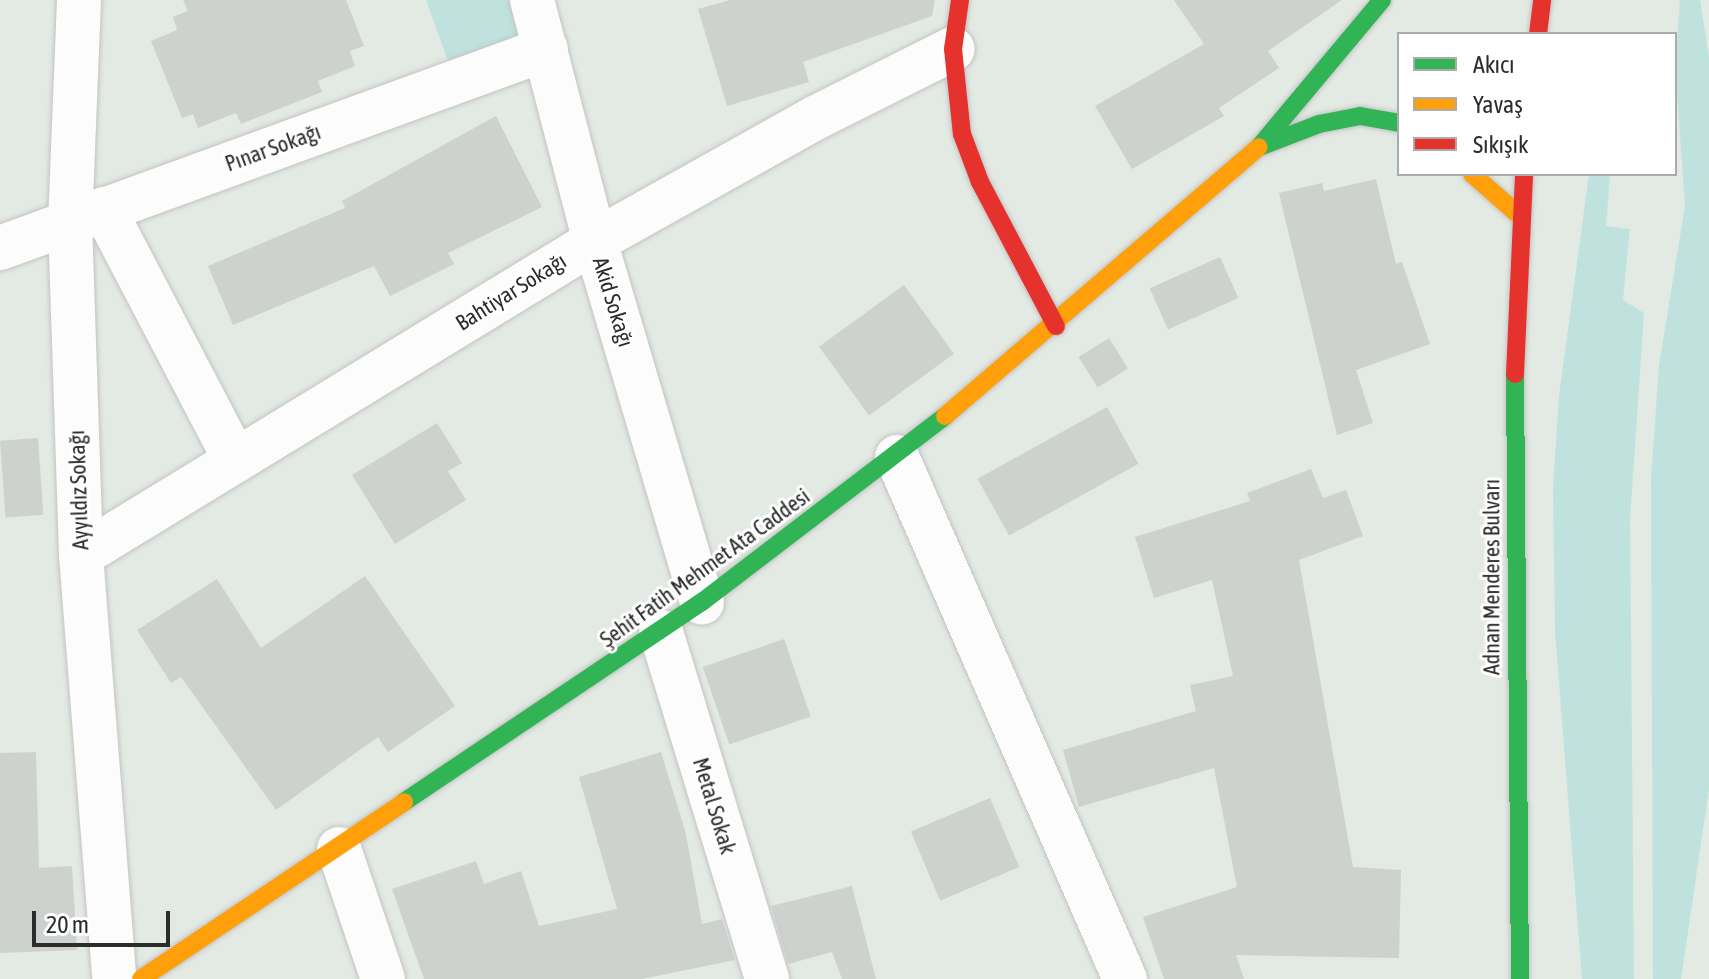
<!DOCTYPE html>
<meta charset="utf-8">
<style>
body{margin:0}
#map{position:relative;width:1709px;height:979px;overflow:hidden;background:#e3e9e3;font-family:"Asap Condensed",sans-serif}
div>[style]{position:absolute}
.green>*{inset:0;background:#bfe2df}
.building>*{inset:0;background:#ced2ce;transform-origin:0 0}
.roads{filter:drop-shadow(0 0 2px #c3c4c3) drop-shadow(0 0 2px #c3c4c3)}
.street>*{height:44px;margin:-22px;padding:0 22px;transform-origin:22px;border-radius:22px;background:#fbfcfb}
.fast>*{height:18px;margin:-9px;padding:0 9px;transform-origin:9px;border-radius:9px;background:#30b455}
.slow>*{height:18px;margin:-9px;padding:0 9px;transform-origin:9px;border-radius:9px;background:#ff9f0a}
.jam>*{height:18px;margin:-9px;padding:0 9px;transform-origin:9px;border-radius:9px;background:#e5322d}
span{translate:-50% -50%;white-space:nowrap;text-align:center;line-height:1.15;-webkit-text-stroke:6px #fff;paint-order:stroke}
.street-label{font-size:22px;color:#2c2c2c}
.legend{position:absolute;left:1397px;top:32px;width:280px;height:144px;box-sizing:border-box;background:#fff;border:2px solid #ababab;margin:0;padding:10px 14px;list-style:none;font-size:24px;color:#2c2c2c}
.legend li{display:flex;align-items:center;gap:16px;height:40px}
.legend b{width:40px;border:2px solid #ababab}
.scale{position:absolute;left:32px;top:911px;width:138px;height:36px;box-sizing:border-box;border:4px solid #2c2c2c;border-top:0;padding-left:10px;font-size:24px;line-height:28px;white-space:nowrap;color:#2c2c2c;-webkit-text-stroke:6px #fff;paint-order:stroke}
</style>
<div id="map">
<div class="green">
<i style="clip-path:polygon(426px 0,511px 0,520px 36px,448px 61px)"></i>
<i style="clip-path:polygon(1680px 0,1700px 0,1709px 58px,1709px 789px,1681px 979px,1653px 979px,1651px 479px,1659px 365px,1685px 206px,1675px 65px)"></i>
<i style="clip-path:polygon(1589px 174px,1610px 174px,1606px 226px,1630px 229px,1623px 300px,1644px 313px,1630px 520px,1634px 979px,1582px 979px,1555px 631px,1553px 488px,1559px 396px)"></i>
</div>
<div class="building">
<i style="clip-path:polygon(183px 0,346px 0,364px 46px,350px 51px,355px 66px,318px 81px,322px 92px,241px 124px,236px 113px,198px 128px,193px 114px,182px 118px,151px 41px,177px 30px,173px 17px,188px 11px)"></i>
<i style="clip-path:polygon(730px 0,935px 0,932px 16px,803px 62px,809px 82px,727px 106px,698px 9px)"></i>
<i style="clip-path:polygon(1174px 0,1342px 0,1268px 51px,1279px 68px,1219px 108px,1224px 116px,1132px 169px,1095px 106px,1204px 44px)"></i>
<i style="clip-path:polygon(496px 116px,542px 207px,448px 253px,454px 264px,390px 296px,374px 266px,233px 325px,208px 266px,345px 208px,342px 201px)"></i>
<i style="clip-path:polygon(1376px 179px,1396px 264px,1402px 262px,1430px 344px,1356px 370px,1373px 423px,1337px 435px,1279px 193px,1322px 183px,1324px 191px)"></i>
<i style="left:1220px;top:257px;width:45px;height:77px;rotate:66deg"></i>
<i style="left:904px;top:285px;width:85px;height:105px;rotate:54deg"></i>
<i style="left:1109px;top:338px;width:36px;height:36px;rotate:58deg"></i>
<i style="left:1107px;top:407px;width:65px;height:148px;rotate:61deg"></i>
<i style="clip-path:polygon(437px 423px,462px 463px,448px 471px,466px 500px,395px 544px,352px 475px)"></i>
<i style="left:38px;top:438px;width:77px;height:38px;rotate:86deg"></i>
<i style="clip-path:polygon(1311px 469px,1323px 498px,1346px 490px,1363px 536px,1299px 560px,1353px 867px,1401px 870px,1399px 958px,1236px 955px,1244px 979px,1164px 979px,1143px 917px,1237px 887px,1214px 768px,1079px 807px,1063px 750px,1196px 711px,1190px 685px,1233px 676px,1212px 580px,1154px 598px,1135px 537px,1250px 501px,1247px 493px)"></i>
<i style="clip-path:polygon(365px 576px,455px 706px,388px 752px,378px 737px,276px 810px,181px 677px,171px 683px,137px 630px,217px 579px,261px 648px)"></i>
<i style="left:784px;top:639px;width:82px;height:86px;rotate:71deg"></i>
<i style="clip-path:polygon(36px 752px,39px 868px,72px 866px,77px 950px,0 953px,0 753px)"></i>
<i style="clip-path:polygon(661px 752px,686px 834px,702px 924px,722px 919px,735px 960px,642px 979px,424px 979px,392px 889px,476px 861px,484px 884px,521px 871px,539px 926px,617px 909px,579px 777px)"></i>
<i style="left:990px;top:798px;width:75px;height:86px;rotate:67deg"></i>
<i style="clip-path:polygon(852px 886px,876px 979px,842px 979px,832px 952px,788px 964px,771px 906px)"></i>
</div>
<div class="roads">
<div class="street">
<i style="left:79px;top:0;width:222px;rotate:92.3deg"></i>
<i style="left:70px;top:222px;width:333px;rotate:88.1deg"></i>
<i style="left:81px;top:555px;width:425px;rotate:85.5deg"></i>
<i style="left:532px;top:0;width:249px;rotate:75.4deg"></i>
<i style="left:595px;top:241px;width:377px;rotate:73.5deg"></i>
<i style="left:104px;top:209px;width:284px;rotate:62.4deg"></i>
<i style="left:0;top:248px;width:581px;rotate:-20.03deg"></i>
<i style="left:897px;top:457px;width:570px;rotate:66.41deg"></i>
<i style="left:81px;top:555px;width:602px;rotate:-31.42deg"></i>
<i style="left:595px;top:241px;width:252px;rotate:-29.2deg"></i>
<i style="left:815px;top:118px;width:154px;rotate:-26.6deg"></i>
<i style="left:661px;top:632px;width:363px;rotate:73deg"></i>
<i style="left:339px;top:849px;width:137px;rotate:71.3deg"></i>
</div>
<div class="fast">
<i style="left:1382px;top:0;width:192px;rotate:129.9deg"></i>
<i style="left:1259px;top:147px;width:64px;rotate:-21deg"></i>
<i style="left:1319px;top:124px;width:42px;rotate:-11deg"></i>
<i style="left:1360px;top:116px;width:40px;rotate:10deg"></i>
<i style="left:1515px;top:374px;width:605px;rotate:89.53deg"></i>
<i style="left:404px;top:802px;width:359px;rotate:-33.9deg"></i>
<i style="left:702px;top:602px;width:306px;rotate:-37.4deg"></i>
</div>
<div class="slow">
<i style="left:1472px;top:174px;width:64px;rotate:41.2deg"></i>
<i style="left:945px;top:416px;width:413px;rotate:-40.6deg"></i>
<i style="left:141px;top:979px;width:317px;rotate:-33.9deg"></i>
</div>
<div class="jam">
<i style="left:960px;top:0;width:49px;rotate:98.1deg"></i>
<i style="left:953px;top:49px;width:85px;rotate:84deg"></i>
<i style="left:962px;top:134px;width:51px;rotate:69.4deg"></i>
<i style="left:980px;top:182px;width:163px;rotate:62.2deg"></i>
<i style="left:1538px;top:34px;width:34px;rotate:-83deg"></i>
<i style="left:1515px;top:374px;width:200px;rotate:-87.4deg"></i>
</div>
</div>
<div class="street-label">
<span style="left:273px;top:148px;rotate:-20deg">Pınar Sokağı</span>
<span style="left:511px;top:292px;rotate:-32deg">Bahtiyar Sokağı</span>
<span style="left:613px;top:302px;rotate:73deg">Akid Sokağı</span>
<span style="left:79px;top:490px;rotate:-92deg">Ayyıldız Sokağı</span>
<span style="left:705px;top:568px;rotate:-36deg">Şehit Fatih Mehmet Ata Caddesi</span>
<span style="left:1492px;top:577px;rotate:-90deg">Adnan Menderes Bulvarı</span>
<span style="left:714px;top:806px;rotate:73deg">Metal Sokak</span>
</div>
<ul class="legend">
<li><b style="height:10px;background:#30b455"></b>Akıcı</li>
<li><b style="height:10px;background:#ff9f0a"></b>Yavaş</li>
<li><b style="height:10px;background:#e5322d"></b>Sıkışık</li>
</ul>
<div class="scale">20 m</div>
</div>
